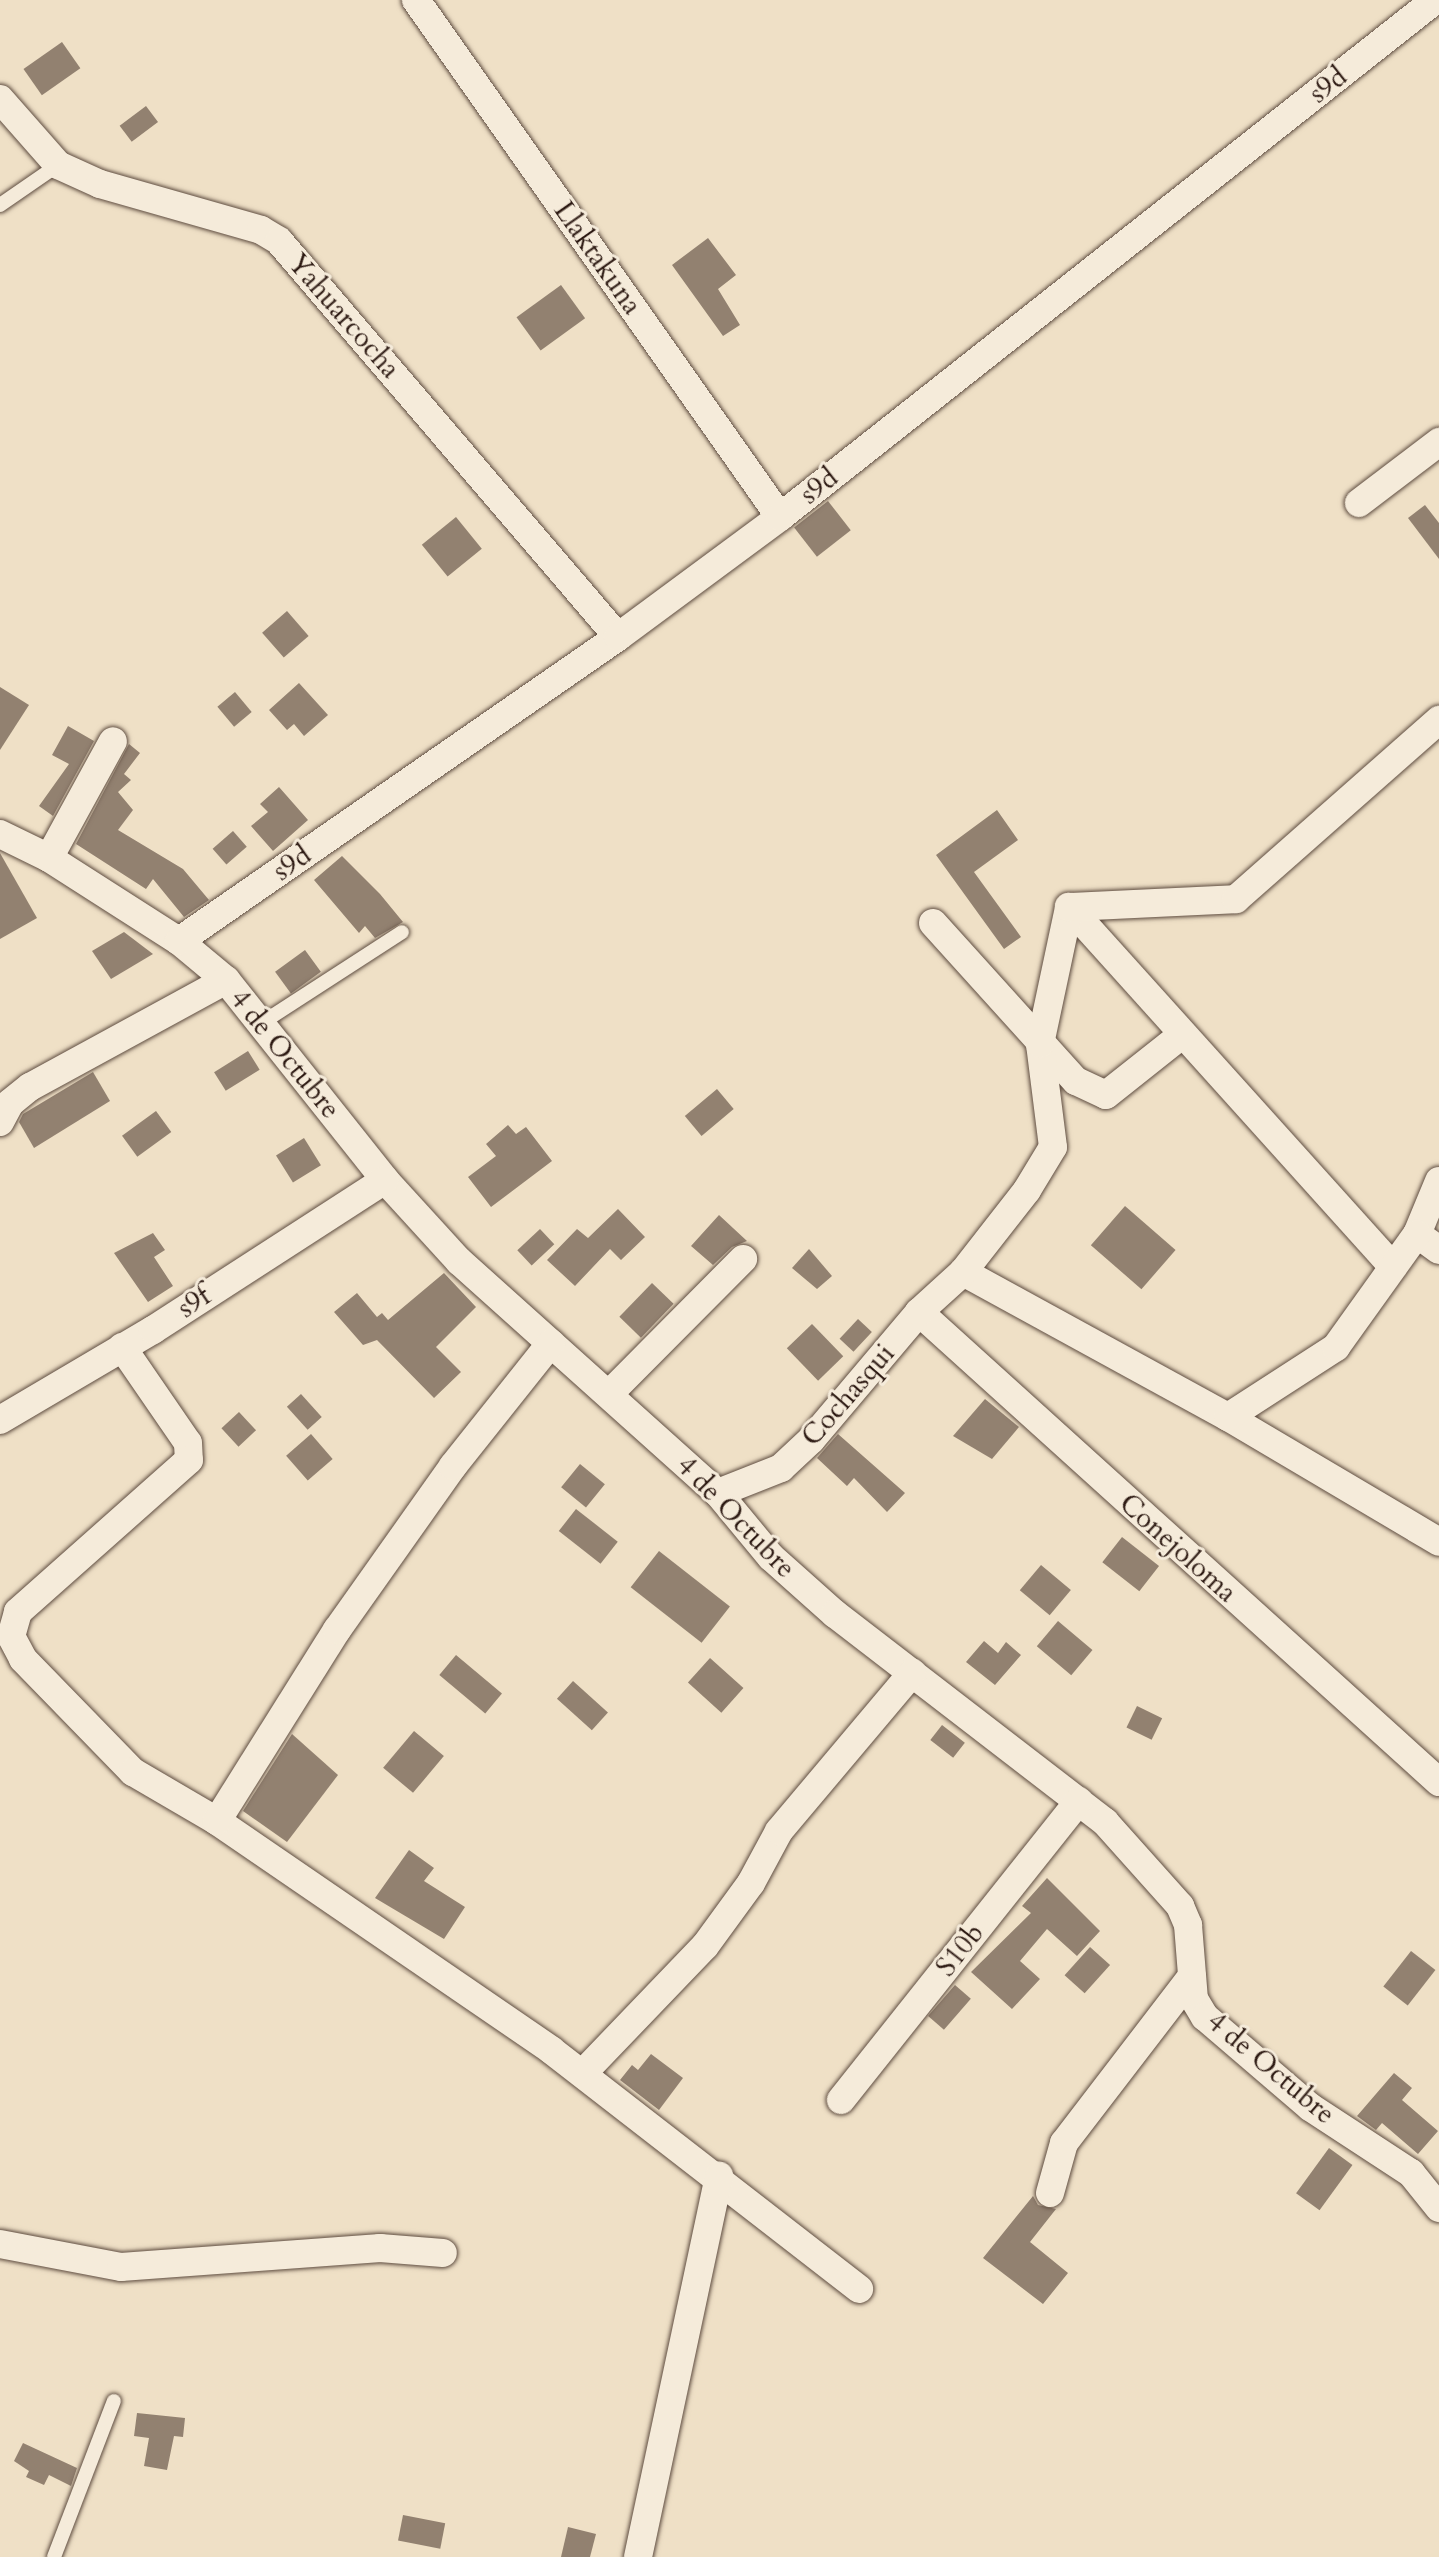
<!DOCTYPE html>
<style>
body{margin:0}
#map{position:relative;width:1439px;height:2557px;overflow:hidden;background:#efe0c6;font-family:Cardo,serif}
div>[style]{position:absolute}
.building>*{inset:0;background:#928170;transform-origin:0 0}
.roads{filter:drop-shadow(0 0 2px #5e4c40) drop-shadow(0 0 2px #5e4c40)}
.service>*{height:14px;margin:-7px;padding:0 7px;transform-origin:7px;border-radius:7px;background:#f5ebda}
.minor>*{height:28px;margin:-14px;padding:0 14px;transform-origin:14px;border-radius:14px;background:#f5ebda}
span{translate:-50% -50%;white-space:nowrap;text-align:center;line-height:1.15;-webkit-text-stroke:6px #f5ebda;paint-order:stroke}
.street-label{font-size:28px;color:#2d1a13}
</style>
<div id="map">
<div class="building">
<i style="left:62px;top:42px;width:32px;height:47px;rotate:55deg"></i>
<i style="left:146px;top:106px;width:20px;height:33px;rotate:53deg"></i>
<i style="clip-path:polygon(708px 238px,736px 275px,718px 289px,740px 325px,723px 336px,672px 265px)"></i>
<i style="left:561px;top:285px;width:41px;height:55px;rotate:54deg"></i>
<i style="left:828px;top:501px;width:37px;height:43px;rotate:52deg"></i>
<i style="clip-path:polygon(1425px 505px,1439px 523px,1439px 559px,1408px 518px)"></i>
<i style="left:456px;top:517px;width:41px;height:44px;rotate:51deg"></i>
<i style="left:287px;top:611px;width:33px;height:33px;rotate:49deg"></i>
<i style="clip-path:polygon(299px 683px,328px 715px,304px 736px,294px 724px,287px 730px,269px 710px)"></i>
<i style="clip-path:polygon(0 687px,29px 705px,0 750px)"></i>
<i style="left:235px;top:692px;width:26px;height:23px;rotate:50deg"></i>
<i style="clip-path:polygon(68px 726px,94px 741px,53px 816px,39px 806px,69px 764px,52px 755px)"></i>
<i style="clip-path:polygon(129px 744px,140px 753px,124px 774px,131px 780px,118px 792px,133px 810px,118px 830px,183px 869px,209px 900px,184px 917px,153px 879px,146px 889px,76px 844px)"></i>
<i style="clip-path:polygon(279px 787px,308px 820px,273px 851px,251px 826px,268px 812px,260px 804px)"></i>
<i style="clip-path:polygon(997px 810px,1018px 840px,974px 872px,1021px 937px,1004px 949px,936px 855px)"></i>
<i style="left:233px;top:831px;width:21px;height:27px;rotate:49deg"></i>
<i style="clip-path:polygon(0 853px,37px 918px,0 939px)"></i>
<i style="clip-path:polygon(342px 856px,380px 894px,403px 922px,375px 938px,365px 926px,359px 933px,314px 880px)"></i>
<i style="clip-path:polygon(124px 932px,153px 954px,111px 979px,92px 951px)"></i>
<i style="left:305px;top:950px;width:27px;height:37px;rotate:54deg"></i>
<i style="left:248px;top:1051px;width:22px;height:40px;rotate:58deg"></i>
<i style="clip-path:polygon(93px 1072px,110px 1101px,34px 1148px,19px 1122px,23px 1114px)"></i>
<i style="left:717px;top:1089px;width:26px;height:42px;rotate:50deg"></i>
<i style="left:156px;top:1111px;width:26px;height:42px;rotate:54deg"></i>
<i style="clip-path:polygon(508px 1125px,516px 1134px,526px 1127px,552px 1161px,491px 1207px,468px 1177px,496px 1156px,486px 1144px)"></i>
<i style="left:304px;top:1138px;width:32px;height:33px;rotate:58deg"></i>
<i style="left:1125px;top:1206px;width:67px;height:52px;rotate:41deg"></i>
<i style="clip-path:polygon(618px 1209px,645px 1237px,621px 1260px,610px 1249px,575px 1286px,547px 1260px,577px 1229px,588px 1238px)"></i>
<i style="clip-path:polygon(719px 1215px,747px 1241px,732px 1247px,713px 1265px,691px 1246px)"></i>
<i style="left:540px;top:1229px;width:21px;height:31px;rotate:47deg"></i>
<i style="clip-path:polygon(153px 1233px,165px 1250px,154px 1257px,173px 1286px,148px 1302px,114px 1253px)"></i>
<i style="clip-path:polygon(809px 1249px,832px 1276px,817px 1289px,792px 1268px)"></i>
<i style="clip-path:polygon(444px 1273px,476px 1307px,436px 1347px,461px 1372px,434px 1398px,377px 1340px,363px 1345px,334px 1312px,357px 1293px,377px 1317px,382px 1313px,388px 1320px)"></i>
<i style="left:652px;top:1283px;width:30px;height:47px;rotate:44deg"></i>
<i style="left:858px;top:1319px;width:19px;height:27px;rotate:43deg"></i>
<i style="left:812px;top:1324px;width:45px;height:35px;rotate:46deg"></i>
<i style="left:301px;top:1394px;width:31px;height:19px;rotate:48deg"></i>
<i style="clip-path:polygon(985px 1399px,1019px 1427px,992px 1459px,953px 1436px)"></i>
<i style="left:239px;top:1412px;width:25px;height:24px;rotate:47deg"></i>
<i style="left:311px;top:1434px;width:33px;height:33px;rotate:49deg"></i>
<i style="clip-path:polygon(838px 1434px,905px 1493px,887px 1512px,854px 1478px,847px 1486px,817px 1458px)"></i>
<i style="left:580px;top:1464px;width:32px;height:30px;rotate:39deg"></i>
<i style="left:576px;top:1509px;width:53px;height:28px;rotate:38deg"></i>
<i style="left:1122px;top:1537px;width:47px;height:32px;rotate:38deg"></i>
<i style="left:659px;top:1551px;width:90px;height:46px;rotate:38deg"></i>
<i style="left:1041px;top:1565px;width:39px;height:33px;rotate:40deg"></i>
<i style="left:1058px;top:1621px;width:45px;height:33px;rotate:40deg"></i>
<i style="clip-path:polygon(984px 1641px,998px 1653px,1006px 1642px,1021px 1655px,995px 1685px,966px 1662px)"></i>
<i style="left:456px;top:1655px;width:60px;height:26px;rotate:40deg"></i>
<i style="left:710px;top:1658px;width:45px;height:33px;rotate:42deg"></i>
<i style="left:573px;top:1681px;width:47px;height:24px;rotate:42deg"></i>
<i style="left:1137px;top:1706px;width:28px;height:24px;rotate:26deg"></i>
<i style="left:942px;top:1725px;width:29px;height:19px;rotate:38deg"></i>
<i style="left:414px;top:1731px;width:39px;height:48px;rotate:40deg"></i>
<i style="clip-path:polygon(292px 1734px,338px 1775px,287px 1842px,243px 1811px)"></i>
<i style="clip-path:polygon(409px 1850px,434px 1868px,424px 1881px,465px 1907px,444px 1939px,375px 1898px)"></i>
<i style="clip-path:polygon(1047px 1878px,1100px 1931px,1077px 1956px,1047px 1929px,1020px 1961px,1040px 1979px,1012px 2009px,971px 1972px,1031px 1913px,1022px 1906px)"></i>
<i style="left:1090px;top:1947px;width:27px;height:38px;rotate:42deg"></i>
<i style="left:1411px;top:1951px;width:31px;height:45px;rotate:38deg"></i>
<i style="left:955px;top:1985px;width:21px;height:41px;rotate:41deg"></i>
<i style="clip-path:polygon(651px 2054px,683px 2078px,659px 2110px,620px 2080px,632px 2065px,638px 2070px)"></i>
<i style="clip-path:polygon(1394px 2073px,1412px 2088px,1402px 2100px,1438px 2131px,1418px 2154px,1382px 2123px,1376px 2130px,1357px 2116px)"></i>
<i style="left:1329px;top:2148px;width:29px;height:56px;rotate:36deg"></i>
<i style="clip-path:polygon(1033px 2196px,1038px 2205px,1056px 2209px,1030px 2242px,1068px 2273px,1043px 2304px,983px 2258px)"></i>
<i style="clip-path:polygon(137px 2413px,185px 2418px,183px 2437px,174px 2436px,167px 2470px,144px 2466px,149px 2438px,134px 2436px)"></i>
<i style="clip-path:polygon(23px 2443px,77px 2468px,71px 2486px,49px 2475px,44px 2485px,26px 2477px,29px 2471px,14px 2461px)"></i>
<i style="left:403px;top:2515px;width:43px;height:26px;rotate:11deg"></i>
<i style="clip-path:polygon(568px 2527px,596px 2534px,590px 2557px,561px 2557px)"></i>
</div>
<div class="roads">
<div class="service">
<i style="left:0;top:205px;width:70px;rotate:-34.6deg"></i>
<i style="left:260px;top:1024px;width:169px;rotate:-32.9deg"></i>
<i style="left:54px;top:2557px;width:167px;rotate:-69deg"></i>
</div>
<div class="minor">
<i style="left:416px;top:0;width:632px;rotate:54.85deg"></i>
<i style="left:0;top:99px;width:88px;rotate:48.7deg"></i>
<i style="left:58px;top:165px;width:46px;rotate:24.3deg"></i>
<i style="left:100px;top:184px;width:167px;rotate:15.9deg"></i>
<i style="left:261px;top:230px;width:21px;rotate:31deg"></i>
<i style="left:279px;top:241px;width:521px;rotate:49.43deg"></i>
<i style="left:1359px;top:503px;width:101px;rotate:-37.3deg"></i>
<i style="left:0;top:834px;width:55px;rotate:26.1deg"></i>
<i style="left:49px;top:858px;width:154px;rotate:32.6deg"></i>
<i style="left:179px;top:941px;width:61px;rotate:39.7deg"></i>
<i style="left:226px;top:980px;width:256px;rotate:51.5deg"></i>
<i style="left:385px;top:1180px;width:110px;rotate:47.6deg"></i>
<i style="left:459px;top:1261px;width:348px;rotate:41.9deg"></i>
<i style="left:718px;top:1493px;width:83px;rotate:50.4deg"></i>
<i style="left:771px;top:1557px;width:86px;rotate:41.7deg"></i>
<i style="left:835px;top:1614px;width:341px;rotate:37.6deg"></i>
<i style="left:1105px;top:1822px;width:113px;rotate:48.2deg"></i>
<i style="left:1180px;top:1906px;width:21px;rotate:67deg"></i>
<i style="left:1188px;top:1925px;width:74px;rotate:85.4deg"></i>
<i style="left:1194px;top:1999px;width:21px;rotate:59deg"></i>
<i style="left:1205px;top:2017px;width:138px;rotate:40.6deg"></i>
<i style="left:1310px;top:2107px;width:121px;rotate:33.2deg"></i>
<i style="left:1411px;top:2173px;width:45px;rotate:51.3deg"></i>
<i style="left:49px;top:858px;width:133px;rotate:-61.3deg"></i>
<i style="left:1069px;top:907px;width:484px;rotate:48deg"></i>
<i style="left:933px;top:923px;width:213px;rotate:47.9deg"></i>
<i style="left:1076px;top:1081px;width:33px;rotate:25deg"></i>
<i style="left:1106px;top:1095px;width:98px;rotate:-38.4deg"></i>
<i style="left:179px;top:941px;width:534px;rotate:-34.7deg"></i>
<i style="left:618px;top:637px;width:202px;rotate:-36.5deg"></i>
<i style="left:780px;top:517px;width:834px;rotate:-38.28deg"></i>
<i style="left:0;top:1122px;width:21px;rotate:-62deg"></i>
<i style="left:10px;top:1103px;width:26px;rotate:-39deg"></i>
<i style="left:30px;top:1087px;width:223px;rotate:-28.6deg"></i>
<i style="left:1439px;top:1181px;width:57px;rotate:112.5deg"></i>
<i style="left:1417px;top:1234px;width:27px;rotate:36deg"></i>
<i style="left:963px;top:1272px;width:302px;rotate:28.7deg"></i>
<i style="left:1228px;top:1417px;width:245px;rotate:30.6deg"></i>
<i style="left:919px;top:1312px;width:701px;rotate:42.11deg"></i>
<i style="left:122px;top:1347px;width:116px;rotate:55.5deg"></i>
<i style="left:188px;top:1443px;width:17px;rotate:87deg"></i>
<i style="left:189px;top:1460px;width:229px;rotate:138.4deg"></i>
<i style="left:18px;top:1612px;width:25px;rotate:106deg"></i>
<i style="left:11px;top:1636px;width:26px;rotate:62deg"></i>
<i style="left:23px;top:1659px;width:158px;rotate:45.8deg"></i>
<i style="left:133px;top:1772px;width:97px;rotate:30.3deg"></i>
<i style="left:217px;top:1821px;width:405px;rotate:34.4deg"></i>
<i style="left:551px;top:2050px;width:390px;rotate:37.8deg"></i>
<i style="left:610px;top:1393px;width:189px;rotate:-45.2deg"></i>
<i style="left:1228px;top:1417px;width:129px;rotate:-32.9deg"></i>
<i style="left:1336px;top:1347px;width:139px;rotate:-54.4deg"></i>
<i style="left:0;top:1420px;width:178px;rotate:-30.5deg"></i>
<i style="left:153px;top:1330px;width:276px;rotate:-32.9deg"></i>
<i style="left:718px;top:1493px;width:68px;rotate:-21.6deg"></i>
<i style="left:781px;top:1468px;width:41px;rotate:-43deg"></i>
<i style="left:811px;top:1440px;width:167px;rotate:-49.8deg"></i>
<i style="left:919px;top:1312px;width:59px;rotate:-42.3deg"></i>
<i style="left:963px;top:1272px;width:104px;rotate:-52deg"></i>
<i style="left:1027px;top:1190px;width:50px;rotate:-58.8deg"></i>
<i style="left:1053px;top:1147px;width:104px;rotate:-97.2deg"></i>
<i style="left:1040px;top:1044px;width:140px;rotate:-78deg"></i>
<i style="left:1069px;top:907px;width:167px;rotate:-2.7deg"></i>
<i style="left:1236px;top:899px;width:271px;rotate:-41.4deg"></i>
<i style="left:217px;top:1821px;width:226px;rotate:-57.9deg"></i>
<i style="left:337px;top:1630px;width:201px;rotate:-54.7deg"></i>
<i style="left:453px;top:1466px;width:157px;rotate:-51.5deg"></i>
<i style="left:583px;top:2073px;width:176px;rotate:-46.2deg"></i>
<i style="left:705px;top:1946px;width:78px;rotate:-53.9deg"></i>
<i style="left:751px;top:1883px;width:59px;rotate:-61.7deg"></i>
<i style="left:779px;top:1831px;width:207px;rotate:-49.9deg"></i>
<i style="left:841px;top:2100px;width:382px;rotate:-51.5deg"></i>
<i style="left:1050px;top:2193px;width:52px;rotate:-74.4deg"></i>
<i style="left:1064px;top:2143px;width:210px;rotate:-52.5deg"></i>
<i style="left:0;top:2244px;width:123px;rotate:10.8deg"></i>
<i style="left:121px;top:2267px;width:260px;rotate:-4.2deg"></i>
<i style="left:380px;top:2248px;width:63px;rotate:4.5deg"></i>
<i style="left:638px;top:2557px;width:390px;rotate:-78deg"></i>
</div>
</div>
<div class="street-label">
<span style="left:1328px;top:85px;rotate:-38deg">s9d</span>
<span style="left:598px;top:258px;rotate:55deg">Llaktakuna</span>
<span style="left:344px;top:316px;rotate:49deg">Yahuarcocha</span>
<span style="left:819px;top:486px;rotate:-38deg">s9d</span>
<span style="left:292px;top:863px;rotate:-35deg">s9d</span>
<span style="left:285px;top:1054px;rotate:51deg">4 de Octubre</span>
<span style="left:194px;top:1302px;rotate:-34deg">s9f</span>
<span style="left:848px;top:1395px;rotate:-49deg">Cochasqui</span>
<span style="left:736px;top:1517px;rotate:46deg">4 de Octubre</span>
<span style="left:1178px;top:1548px;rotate:42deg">Conejoloma</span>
<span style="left:960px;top:1950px;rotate:-52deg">S10b</span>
<span style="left:1271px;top:2068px;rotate:40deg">4 de Octubre</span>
</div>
</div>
